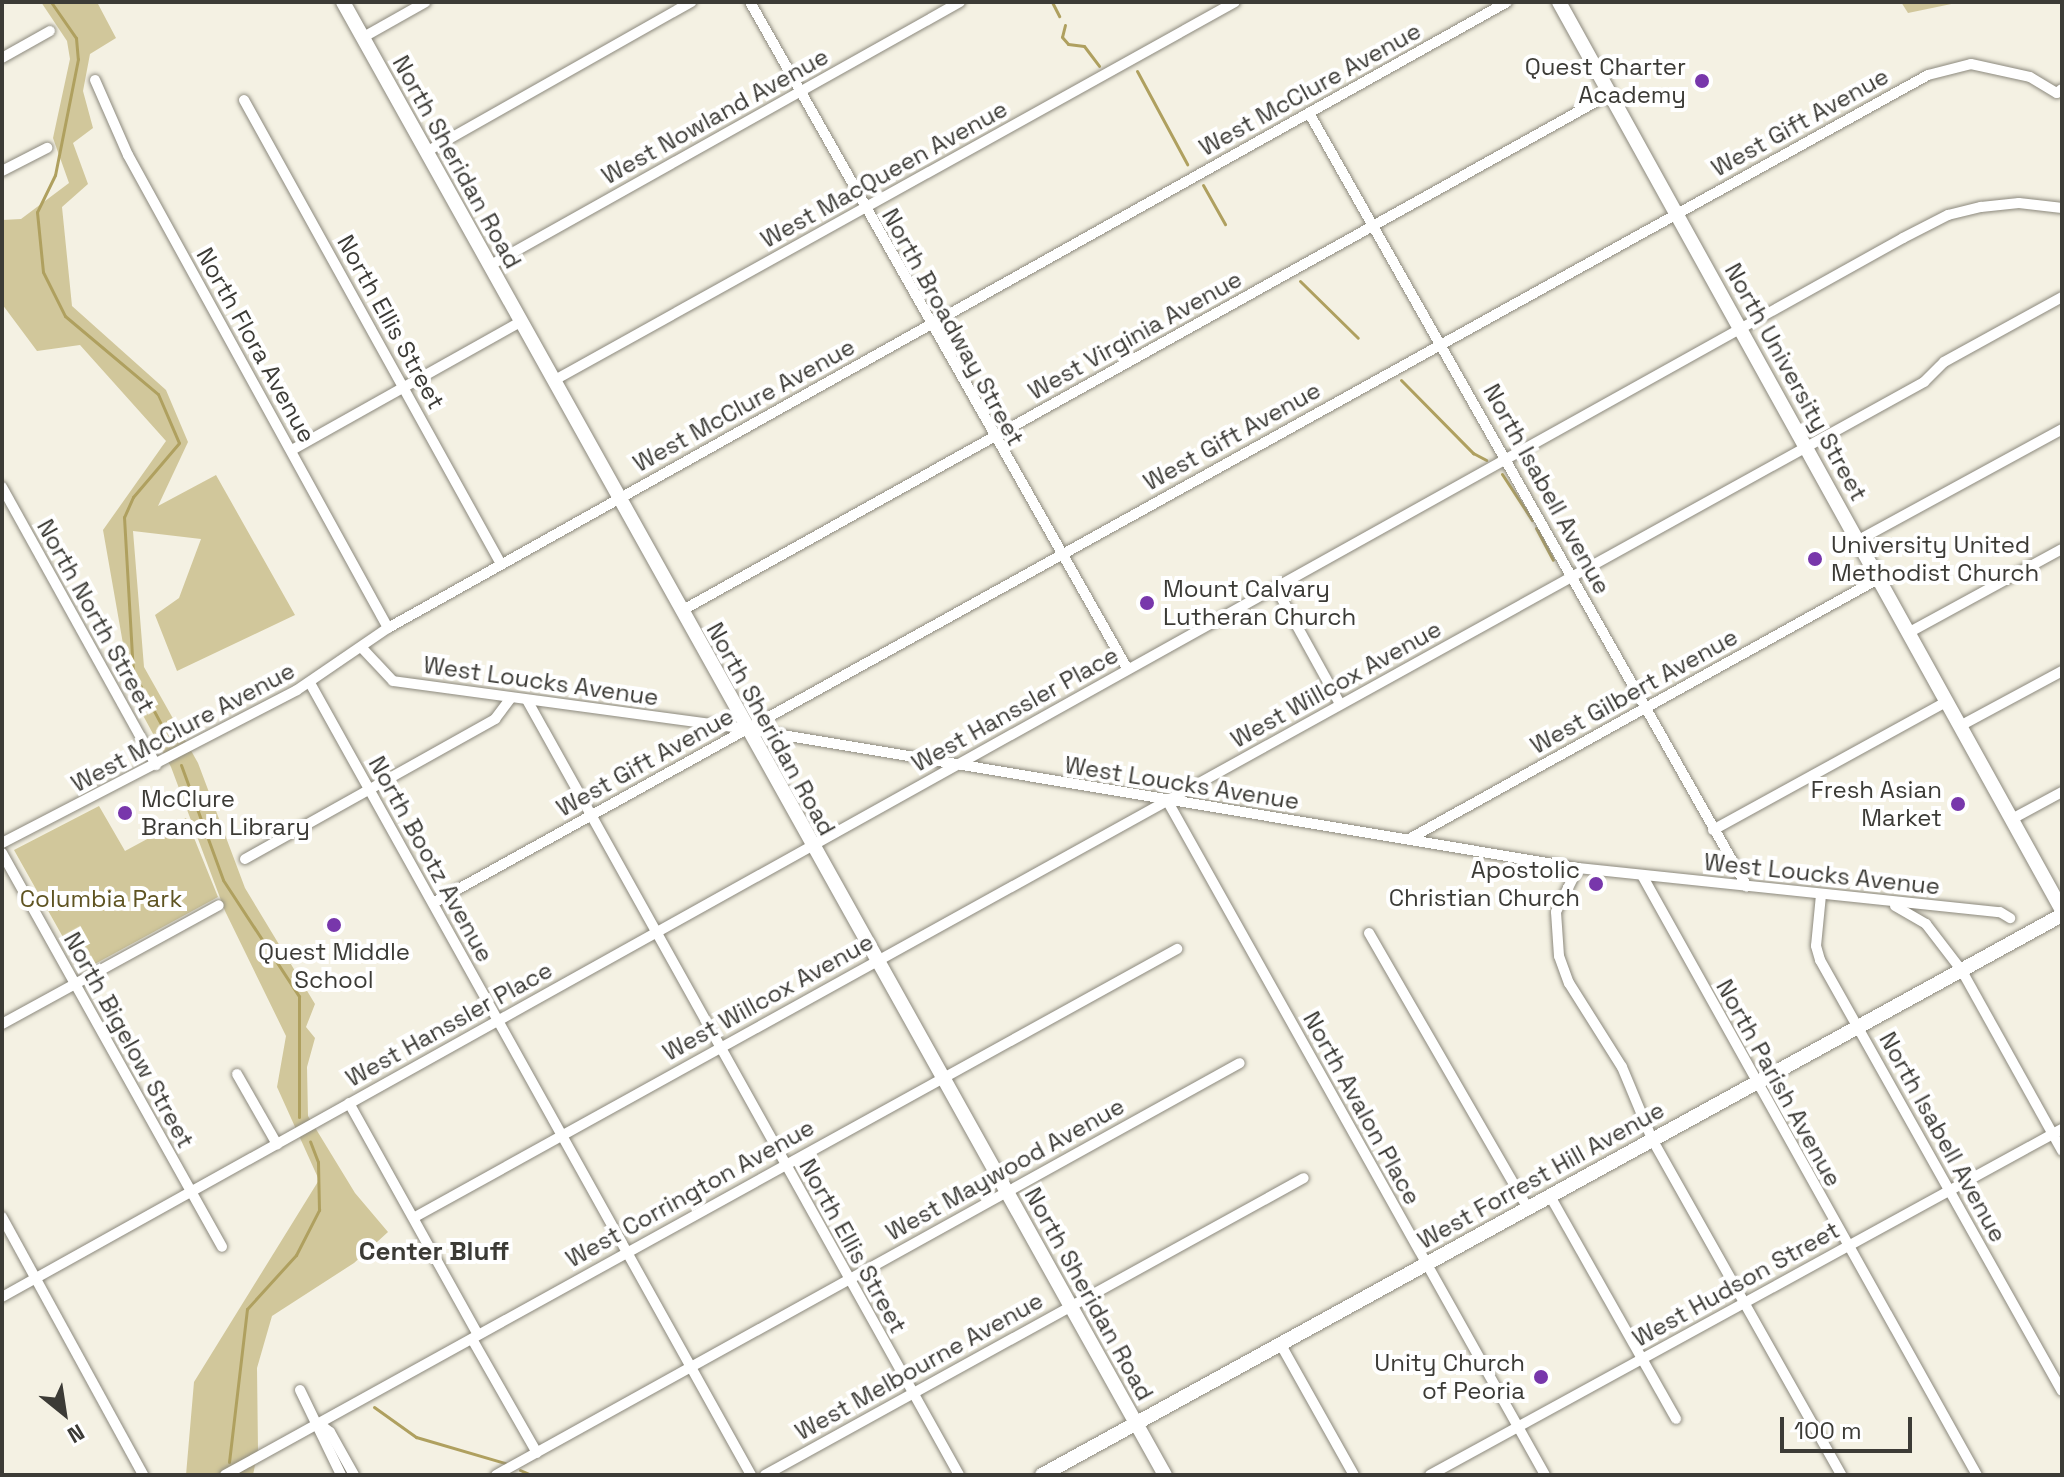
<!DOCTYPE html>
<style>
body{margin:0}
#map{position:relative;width:2064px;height:1477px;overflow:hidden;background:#f4f1e3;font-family:"Space Grotesk",sans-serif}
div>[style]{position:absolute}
.green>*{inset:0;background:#d1c79b}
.stream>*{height:3px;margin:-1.5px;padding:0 1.5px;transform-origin:1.5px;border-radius:1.5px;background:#afa05f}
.roads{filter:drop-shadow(0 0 2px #8c897d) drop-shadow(0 0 2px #8c897d)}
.minor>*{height:10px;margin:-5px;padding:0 5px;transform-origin:5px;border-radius:5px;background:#fff}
.major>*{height:14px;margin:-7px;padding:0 7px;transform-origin:7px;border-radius:7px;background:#fff}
.dots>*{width:22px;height:22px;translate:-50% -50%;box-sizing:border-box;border:4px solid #fff;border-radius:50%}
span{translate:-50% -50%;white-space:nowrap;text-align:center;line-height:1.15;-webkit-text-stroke:8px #fff;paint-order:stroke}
.poi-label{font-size:24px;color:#3c3b36}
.right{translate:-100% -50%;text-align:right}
.left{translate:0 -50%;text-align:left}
.street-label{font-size:24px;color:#3c3b36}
.park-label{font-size:24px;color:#5f5422}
.neighbourhood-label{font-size:26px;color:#3c3b36;font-weight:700}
.frame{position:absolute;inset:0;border:4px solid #3c3b36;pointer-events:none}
.north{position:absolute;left:24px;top:1373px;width:80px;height:80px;-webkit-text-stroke:6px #fff;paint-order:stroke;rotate:150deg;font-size:22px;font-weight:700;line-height:32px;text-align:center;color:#3c3b36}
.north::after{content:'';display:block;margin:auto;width:28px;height:36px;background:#3c3b36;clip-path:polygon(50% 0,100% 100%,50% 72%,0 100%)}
.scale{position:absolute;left:1780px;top:1417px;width:132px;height:36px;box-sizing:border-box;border:4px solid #3c3b36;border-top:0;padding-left:10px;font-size:24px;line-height:28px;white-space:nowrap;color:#3c3b36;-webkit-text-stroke:6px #fff;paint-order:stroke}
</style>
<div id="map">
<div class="green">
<i style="clip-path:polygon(41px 2px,97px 2px,116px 38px,90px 54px,83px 91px,93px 128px,73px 143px,88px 184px,62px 207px,72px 306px,166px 390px,188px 442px,158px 506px,216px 475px,295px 615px,177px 671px,155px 615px,179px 598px,201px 539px,133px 531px,144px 667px,198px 763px,245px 888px,315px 1004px,306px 1027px,315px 1038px,307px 1067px,308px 1116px,355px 1193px,388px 1232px,354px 1263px,272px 1316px,257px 1368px,258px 1450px,253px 1475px,186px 1475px,194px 1382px,319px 1180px,277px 1087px,286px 1036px,225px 911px,171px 767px,132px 695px,103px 530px,166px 441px,80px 345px,37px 351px,2px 304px,2px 220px,21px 219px,69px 183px,53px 138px,70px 59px,67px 41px)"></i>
<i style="clip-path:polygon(1901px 2px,1961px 2px,1908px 13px)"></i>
<i style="clip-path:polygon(99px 806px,125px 851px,186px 818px,218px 897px,82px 971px,14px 850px)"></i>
</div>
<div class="stream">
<i style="left:51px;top:2px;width:44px;rotate:55.2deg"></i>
<i style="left:76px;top:38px;width:21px;rotate:85deg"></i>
<i style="left:78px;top:59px;width:118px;rotate:101.2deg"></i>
<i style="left:55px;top:175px;width:41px;rotate:115.9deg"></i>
<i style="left:37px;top:212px;width:60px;rotate:84.3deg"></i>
<i style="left:43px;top:272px;width:49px;rotate:63.4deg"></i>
<i style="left:65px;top:316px;width:121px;rotate:40deg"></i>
<i style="left:158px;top:394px;width:53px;rotate:66.8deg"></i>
<i style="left:179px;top:443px;width:71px;rotate:130.4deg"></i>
<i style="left:133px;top:497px;width:22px;rotate:114deg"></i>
<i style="left:124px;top:517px;width:155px;rotate:86.7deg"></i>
<i style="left:133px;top:672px;width:74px;rotate:61.7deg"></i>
<i style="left:1052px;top:2px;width:16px;rotate:63deg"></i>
<i style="left:1065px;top:25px;width:12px;rotate:104deg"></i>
<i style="left:1062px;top:37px;width:9px;rotate:49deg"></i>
<i style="left:1068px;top:44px;width:16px;rotate:7deg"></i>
<i style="left:1084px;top:46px;width:25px;rotate:53deg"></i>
<i style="left:1137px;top:71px;width:106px;rotate:61.7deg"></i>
<i style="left:1203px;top:185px;width:45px;rotate:60.6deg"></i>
<i style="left:1300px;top:281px;width:81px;rotate:44.5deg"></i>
<i style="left:1401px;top:380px;width:103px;rotate:45.4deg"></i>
<i style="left:1473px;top:453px;width:15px;rotate:28deg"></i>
<i style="left:1502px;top:474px;width:55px;rotate:56.9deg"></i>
<i style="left:1536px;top:528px;width:36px;rotate:62deg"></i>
<i style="left:181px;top:765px;width:122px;rotate:69.9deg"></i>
<i style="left:223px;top:880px;width:139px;rotate:56.8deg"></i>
<i style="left:299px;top:996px;width:121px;rotate:90deg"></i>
<i style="left:374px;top:1407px;width:52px;rotate:35.5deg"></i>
<i style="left:416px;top:1437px;width:93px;rotate:16.3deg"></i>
<i style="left:229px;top:1462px;width:154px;rotate:-83.3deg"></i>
<i style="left:247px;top:1309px;width:73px;rotate:-47.8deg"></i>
<i style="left:296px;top:1255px;width:51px;rotate:-62.9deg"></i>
<i style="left:319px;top:1210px;width:48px;rotate:-91.2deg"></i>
<i style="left:318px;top:1162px;width:22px;rotate:-111deg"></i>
<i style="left:520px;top:1470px;width:12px;rotate:24deg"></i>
</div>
<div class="roads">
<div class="minor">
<i style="left:750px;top:2px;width:765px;rotate:60.49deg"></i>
<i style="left:362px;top:38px;width:73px;rotate:-29.4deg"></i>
<i style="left:2px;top:58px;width:55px;rotate:-29.4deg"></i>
<i style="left:95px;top:80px;width:82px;rotate:66.3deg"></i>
<i style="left:128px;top:155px;width:540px;rotate:61.2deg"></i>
<i style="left:244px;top:100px;width:530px;rotate:61.02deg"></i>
<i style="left:1309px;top:113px;width:889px;rotate:60.49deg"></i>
<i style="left:426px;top:152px;width:305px;rotate:-29.5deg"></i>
<i style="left:2px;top:171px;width:51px;rotate:-27.1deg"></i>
<i style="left:489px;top:266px;width:540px;rotate:-29.27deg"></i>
<i style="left:553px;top:381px;width:780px;rotate:-29.06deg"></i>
<i style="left:292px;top:450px;width:261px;rotate:-29.3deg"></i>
<i style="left:2px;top:487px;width:318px;rotate:61deg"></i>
<i style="left:1857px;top:541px;width:234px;rotate:-28.6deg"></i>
<i style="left:1276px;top:588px;width:132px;rotate:61.1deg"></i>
<i style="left:681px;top:611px;width:1063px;rotate:-29.1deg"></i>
<i style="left:1908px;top:633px;width:175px;rotate:-28.6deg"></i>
<i style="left:362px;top:648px;width:45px;rotate:46.8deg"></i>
<i style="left:393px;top:681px;width:357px;rotate:7.7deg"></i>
<i style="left:747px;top:729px;width:843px;rotate:9.5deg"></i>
<i style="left:1578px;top:868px;width:424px;rotate:6deg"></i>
<i style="left:2000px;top:912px;width:12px;rotate:31deg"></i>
<i style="left:310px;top:683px;width:907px;rotate:60.89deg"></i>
<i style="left:527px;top:700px;width:887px;rotate:60.86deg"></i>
<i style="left:1960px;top:726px;width:116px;rotate:-28.3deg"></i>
<i style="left:1168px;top:802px;width:771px;rotate:60.74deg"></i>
<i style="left:2012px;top:819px;width:57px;rotate:-28.4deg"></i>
<i style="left:1713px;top:830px;width:266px;rotate:-28.8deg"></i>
<i style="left:1409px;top:839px;width:536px;rotate:-29deg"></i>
<i style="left:2px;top:843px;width:332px;rotate:-27.4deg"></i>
<i style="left:297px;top:690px;width:110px;rotate:-34.3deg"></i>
<i style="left:388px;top:628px;width:1282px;rotate:-29.22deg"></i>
<i style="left:2px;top:853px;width:451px;rotate:60.8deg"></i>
<i style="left:245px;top:859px;width:287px;rotate:-29.2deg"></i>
<i style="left:495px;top:719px;width:26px;rotate:-53deg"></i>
<i style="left:1578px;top:868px;width:49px;rotate:116.6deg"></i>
<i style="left:1556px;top:912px;width:44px;rotate:86.1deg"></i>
<i style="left:1559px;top:956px;width:29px;rotate:70deg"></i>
<i style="left:1569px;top:983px;width:99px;rotate:57.8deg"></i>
<i style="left:1622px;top:1067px;width:78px;rotate:67.4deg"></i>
<i style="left:1652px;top:1139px;width:386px;rotate:60.6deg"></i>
<i style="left:1643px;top:877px;width:685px;rotate:60.82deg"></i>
<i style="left:1821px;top:895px;width:51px;rotate:95.6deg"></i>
<i style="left:1816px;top:946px;width:15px;rotate:74deg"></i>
<i style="left:1820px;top:960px;width:494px;rotate:60.7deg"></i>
<i style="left:433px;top:903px;width:1709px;rotate:-28.98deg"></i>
<i style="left:1928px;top:75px;width:44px;rotate:-14.3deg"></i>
<i style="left:1971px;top:64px;width:60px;rotate:12.4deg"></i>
<i style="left:2030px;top:77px;width:31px;rotate:31deg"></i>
<i style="left:2057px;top:93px;width:6px;rotate:-39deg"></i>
<i style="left:1895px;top:906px;width:36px;rotate:30deg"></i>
<i style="left:1926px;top:924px;width:59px;rotate:52.5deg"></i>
<i style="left:1962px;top:971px;width:206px;rotate:60.9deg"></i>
<i style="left:1369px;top:933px;width:318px;rotate:60deg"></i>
<i style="left:2px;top:1024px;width:247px;rotate:-28.7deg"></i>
<i style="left:237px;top:1074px;width:81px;rotate:60.3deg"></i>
<i style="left:349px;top:1103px;width:265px;rotate:60.9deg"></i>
<i style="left:1550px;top:1196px;width:256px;rotate:60.5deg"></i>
<i style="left:2px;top:1217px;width:294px;rotate:61.3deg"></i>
<i style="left:415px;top:1217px;width:1725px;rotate:-28.96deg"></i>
<i style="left:1924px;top:382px;width:28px;rotate:-45deg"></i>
<i style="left:1944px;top:362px;width:135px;rotate:-28.8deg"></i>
<i style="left:2px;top:1297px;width:2176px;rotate:-29.12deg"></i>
<i style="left:1903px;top:238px;width:51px;rotate:-27.1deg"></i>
<i style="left:1948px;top:215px;width:34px;rotate:-14deg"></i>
<i style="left:1981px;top:207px;width:38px;rotate:-6deg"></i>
<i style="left:2019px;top:203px;width:43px;rotate:6.6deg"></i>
<i style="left:472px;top:1339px;width:131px;rotate:60.3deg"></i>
<i style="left:1281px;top:1345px;width:149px;rotate:60.7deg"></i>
<i style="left:300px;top:1390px;width:94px;rotate:64.2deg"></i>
<i style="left:318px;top:1423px;width:15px;rotate:37deg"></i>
<i style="left:330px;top:1432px;width:49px;rotate:60.8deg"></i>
<i style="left:225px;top:1475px;width:1088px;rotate:-28.92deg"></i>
<i style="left:496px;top:1475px;width:850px;rotate:-28.98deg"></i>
<i style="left:765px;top:1475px;width:615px;rotate:-28.86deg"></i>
<i style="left:1430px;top:1475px;width:721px;rotate:-28.7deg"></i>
</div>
<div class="major">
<i style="left:343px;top:2px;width:1687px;rotate:60.84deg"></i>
<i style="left:1559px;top:2px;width:1038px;rotate:61.02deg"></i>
<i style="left:1042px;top:1475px;width:1164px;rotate:-28.77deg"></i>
</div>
</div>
<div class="dots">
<i style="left:1702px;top:81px;background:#7837ab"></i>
<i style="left:1815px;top:559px;background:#7837ab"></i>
<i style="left:1147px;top:603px;background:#7837ab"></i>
<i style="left:1958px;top:804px;background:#7837ab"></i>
<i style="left:125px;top:813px;background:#7837ab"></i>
<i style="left:1596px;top:884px;background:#7837ab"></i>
<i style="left:334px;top:925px;background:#7837ab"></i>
<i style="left:1541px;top:1377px;background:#7837ab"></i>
</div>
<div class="poi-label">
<span class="right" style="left:1686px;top:81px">Quest Charter<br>Academy</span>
<span class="left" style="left:1831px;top:559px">University United<br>Methodist Church</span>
<span class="left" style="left:1163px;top:603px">Mount Calvary<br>Lutheran Church</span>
<span class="right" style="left:1942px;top:804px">Fresh Asian<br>Market</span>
<span class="left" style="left:141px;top:813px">McClure<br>Branch Library</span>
<span class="right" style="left:1580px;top:884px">Apostolic<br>Christian Church</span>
<span style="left:334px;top:966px">Quest Middle<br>School</span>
<span class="right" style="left:1525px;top:1377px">Unity Church<br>of Peoria</span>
</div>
<div class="street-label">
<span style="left:1310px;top:89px;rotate:-29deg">West McClure Avenue</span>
<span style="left:715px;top:116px;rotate:-29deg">West Nowland Avenue</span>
<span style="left:1800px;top:122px;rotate:-29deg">West Gift Avenue</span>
<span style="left:457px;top:162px;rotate:61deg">North Sheridan Road</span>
<span style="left:884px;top:174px;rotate:-29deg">West MacQueen Avenue</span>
<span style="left:391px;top:322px;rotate:61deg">North Ellis Street</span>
<span style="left:953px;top:327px;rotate:61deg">North Broadway Street</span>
<span style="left:1135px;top:335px;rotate:-29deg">West Virginia Avenue</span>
<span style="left:256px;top:345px;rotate:61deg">North Flora Avenue</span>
<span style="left:1796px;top:382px;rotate:61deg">North University Street</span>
<span style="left:744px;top:405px;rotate:-29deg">West McClure Avenue</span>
<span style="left:1232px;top:436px;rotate:-29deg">West Gift Avenue</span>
<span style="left:1547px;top:489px;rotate:61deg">North Isabell Avenue</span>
<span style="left:96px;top:616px;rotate:61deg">North North Street</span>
<span style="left:541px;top:681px;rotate:8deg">West Loucks Avenue</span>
<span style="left:1336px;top:684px;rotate:-29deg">West Willcox Avenue</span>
<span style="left:1634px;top:691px;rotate:-29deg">West Gilbert Avenue</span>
<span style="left:1015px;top:709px;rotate:-29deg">West Hanssler Place</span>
<span style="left:183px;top:727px;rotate:-28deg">West McClure Avenue</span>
<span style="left:771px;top:729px;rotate:61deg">North Sheridan Road</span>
<span style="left:645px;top:762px;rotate:-29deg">West Gift Avenue</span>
<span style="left:1182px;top:783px;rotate:9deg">West Loucks Avenue</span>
<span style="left:431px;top:859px;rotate:61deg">North Bootz Avenue</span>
<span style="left:1822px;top:874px;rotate:6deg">West Loucks Avenue</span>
<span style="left:768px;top:997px;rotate:-29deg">West Willcox Avenue</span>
<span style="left:449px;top:1024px;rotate:-29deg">West Hanssler Place</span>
<span style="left:129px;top:1040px;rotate:61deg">North Bigelow Street</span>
<span style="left:1779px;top:1083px;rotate:61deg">North Parish Avenue</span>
<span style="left:1362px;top:1108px;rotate:61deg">North Avalon Place</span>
<span style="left:1943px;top:1137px;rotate:61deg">North Isabell Avenue</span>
<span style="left:1005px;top:1169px;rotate:-29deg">West Maywood Avenue</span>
<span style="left:1541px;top:1175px;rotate:-29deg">West Forrest Hill Avenue</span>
<span style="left:690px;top:1193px;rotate:-29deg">West Corrington Avenue</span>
<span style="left:853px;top:1246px;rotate:61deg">North Ellis Street</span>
<span style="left:1736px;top:1284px;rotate:-29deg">West Hudson Street</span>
<span style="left:1089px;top:1294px;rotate:61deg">North Sheridan Road</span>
<span style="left:919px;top:1366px;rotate:-29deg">West Melbourne Avenue</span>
</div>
<div class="park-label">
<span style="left:101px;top:899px">Columbia Park</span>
</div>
<div class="neighbourhood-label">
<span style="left:434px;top:1252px">Center Bluff</span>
</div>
<div class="frame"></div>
<div class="north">N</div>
<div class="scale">100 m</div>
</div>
